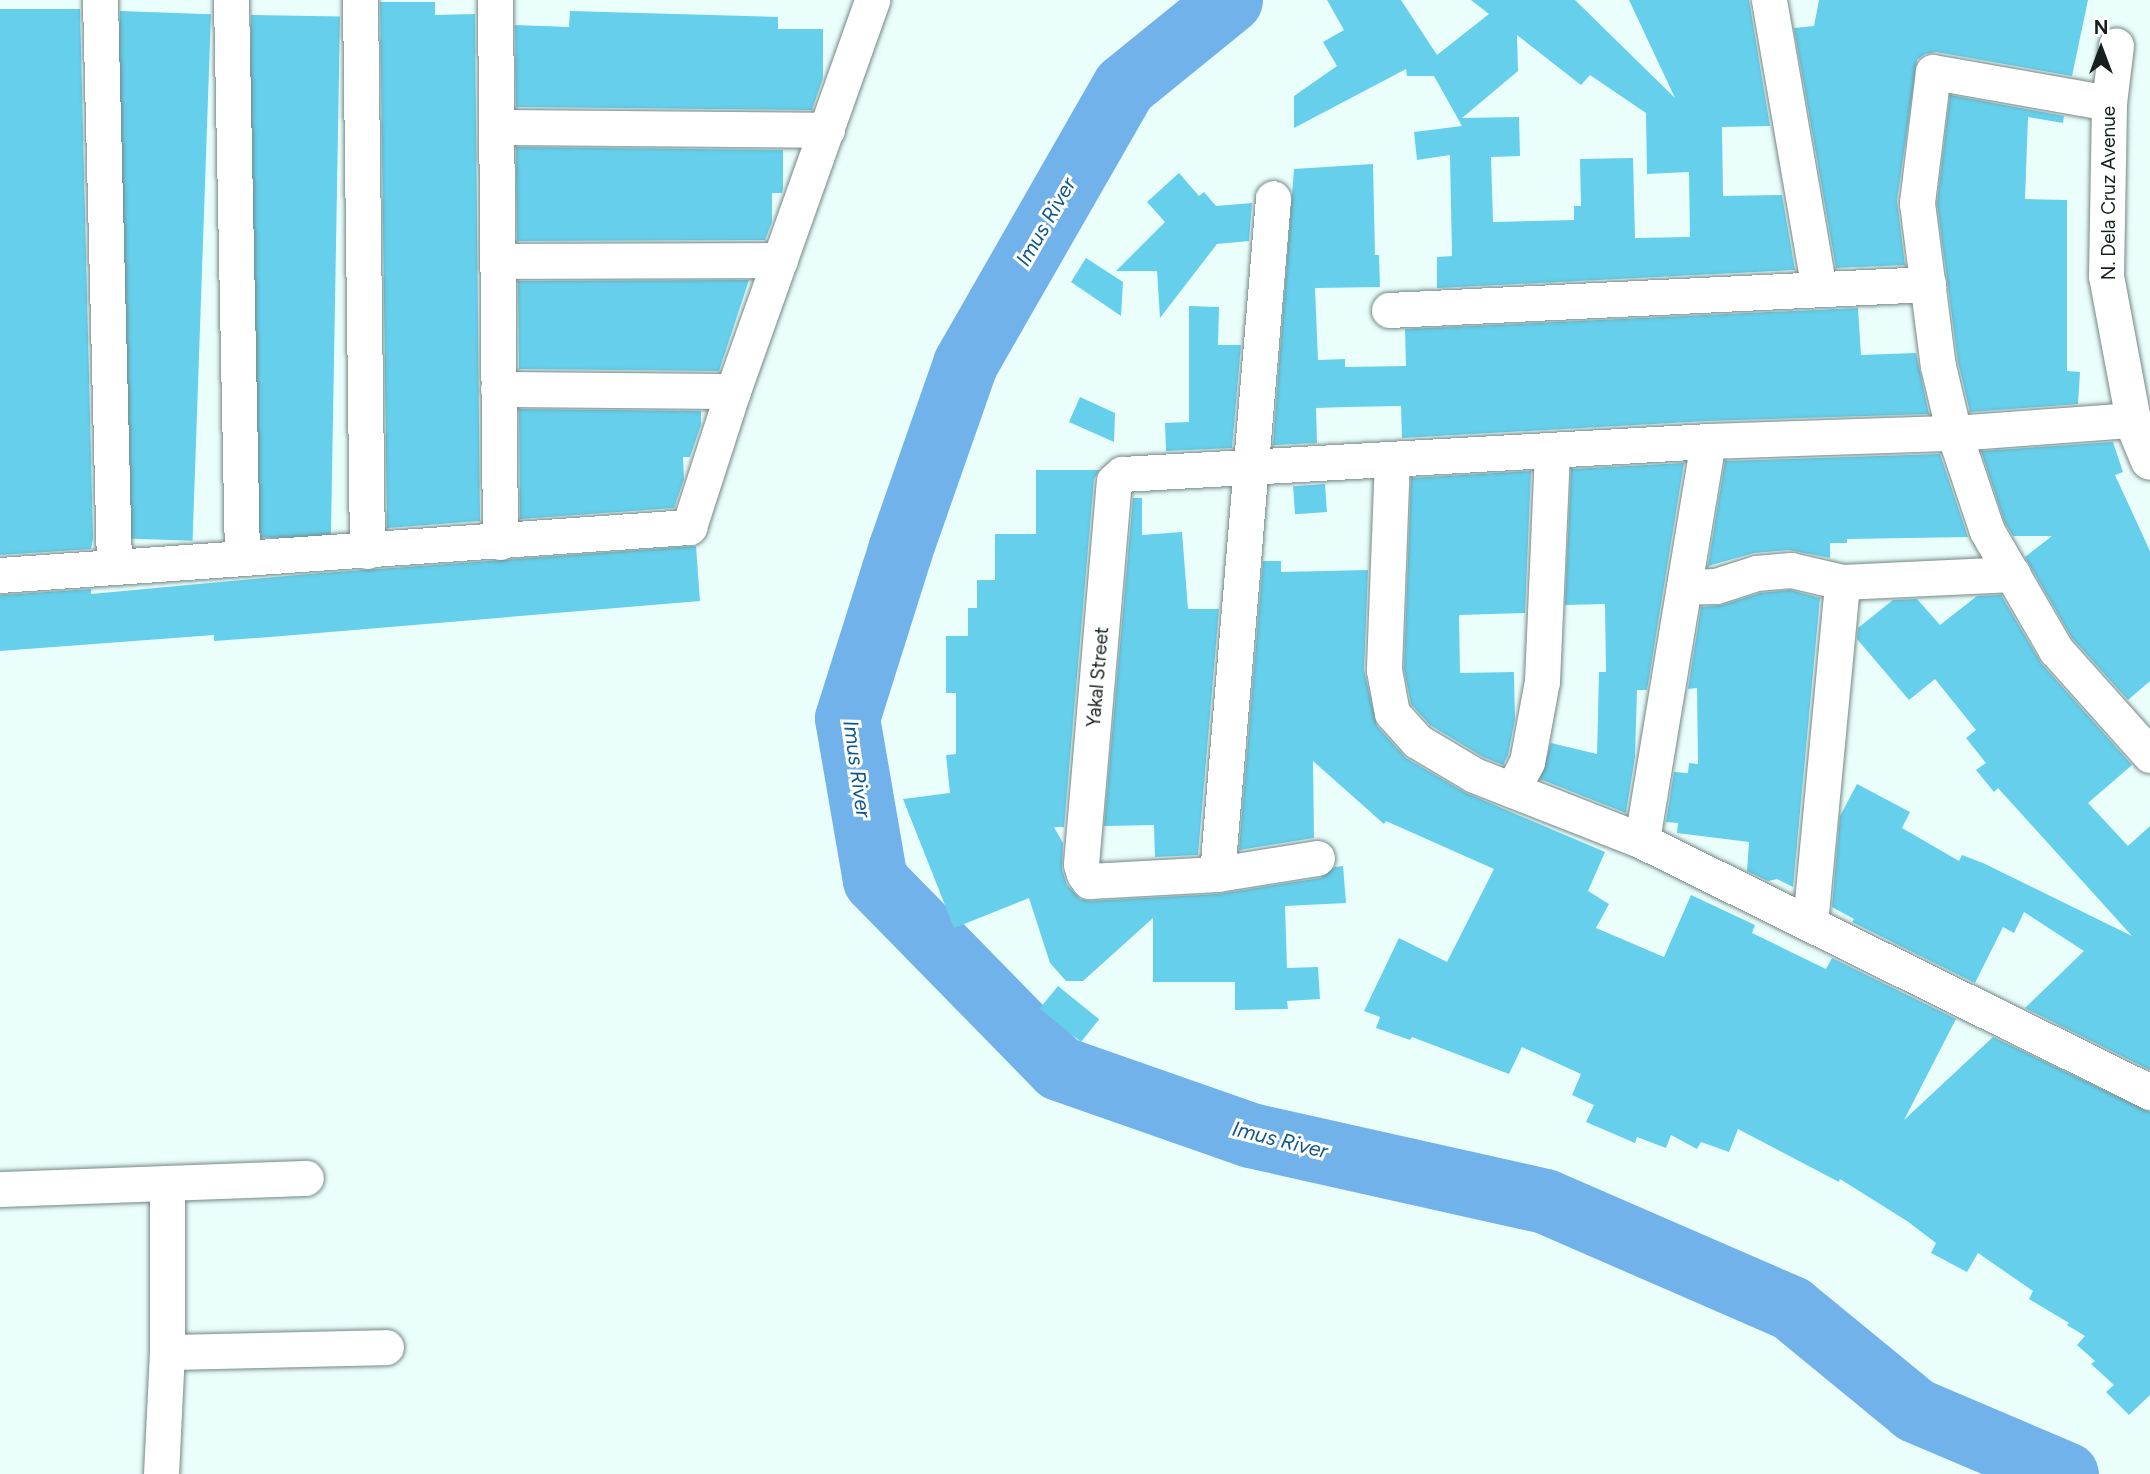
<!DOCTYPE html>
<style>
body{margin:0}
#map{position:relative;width:2150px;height:1474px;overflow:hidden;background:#eafefc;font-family:Figtree,sans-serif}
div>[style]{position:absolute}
.river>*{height:65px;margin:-32.5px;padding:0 32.5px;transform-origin:32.5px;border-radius:32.5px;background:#72b2eb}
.building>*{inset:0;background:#66d0ec;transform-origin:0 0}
.roads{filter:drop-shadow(0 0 2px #748785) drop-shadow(0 0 2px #748785)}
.street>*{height:35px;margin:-17.5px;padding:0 17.5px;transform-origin:17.5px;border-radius:17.5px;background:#fff}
.secondary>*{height:38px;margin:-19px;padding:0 19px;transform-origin:19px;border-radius:19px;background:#fff}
span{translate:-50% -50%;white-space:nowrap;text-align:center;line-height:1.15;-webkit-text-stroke:6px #fff;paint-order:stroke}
.street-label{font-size:19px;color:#171f1e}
.water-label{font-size:21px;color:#0d578b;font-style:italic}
.north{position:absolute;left:2066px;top:14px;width:70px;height:70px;-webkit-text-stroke:5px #fff;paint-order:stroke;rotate:0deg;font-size:19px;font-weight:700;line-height:28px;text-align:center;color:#171f1e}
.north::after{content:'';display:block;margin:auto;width:24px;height:32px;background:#171f1e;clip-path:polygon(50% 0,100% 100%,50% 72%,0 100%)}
</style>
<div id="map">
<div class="river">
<i style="left:1230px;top:0;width:136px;rotate:140.9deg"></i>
<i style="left:1124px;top:86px;width:320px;rotate:119.8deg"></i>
<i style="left:965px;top:364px;width:197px;rotate:109.3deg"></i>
<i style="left:900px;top:550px;width:176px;rotate:107.5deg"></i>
<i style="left:847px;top:718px;width:164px;rotate:80.2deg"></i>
<i style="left:875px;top:880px;width:263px;rotate:45.6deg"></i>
<i style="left:1059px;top:1068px;width:202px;rotate:19.3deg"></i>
<i style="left:1250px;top:1135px;width:302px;rotate:12.6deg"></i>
<i style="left:1545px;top:1201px;width:268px;rotate:23.5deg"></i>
<i style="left:1791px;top:1308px;width:161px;rotate:39.4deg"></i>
<i style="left:1915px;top:1410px;width:164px;rotate:23deg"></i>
</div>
<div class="building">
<i style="clip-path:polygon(evenodd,1327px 0,1401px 0,1437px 55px,1489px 14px,1471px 0,1575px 0,1675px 98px,1629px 0,1749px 0,1770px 126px,1722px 127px,1723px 196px,1782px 195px,1795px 270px,1437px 288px,1437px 257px,1452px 256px,1450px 155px,1417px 160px,1414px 132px,1462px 126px,1434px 76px,1407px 76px,1406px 69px,1294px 128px,1294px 96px,1337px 66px,1323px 42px,1344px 30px,1327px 0,1517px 35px,1581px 85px,1590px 75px,1646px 113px,1647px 174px,1689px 172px,1690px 237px,1635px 238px,1633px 158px,1580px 159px,1581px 206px,1574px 206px,1574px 220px,1493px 222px,1491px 157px,1520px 156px,1519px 117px,1462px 118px,1518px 71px,1517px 35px)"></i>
<i style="clip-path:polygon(1819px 0,2088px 0,2072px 76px,1936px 52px,1925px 54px,1917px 60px,1897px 201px,1905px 265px,1836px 268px,1794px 28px,1814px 26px)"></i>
<i style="clip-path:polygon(380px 2px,435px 2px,435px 15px,475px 14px,480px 521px,387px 528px)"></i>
<i style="clip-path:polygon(0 9px,80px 9px,93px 538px,91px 549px,0 555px)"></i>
<i style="left:120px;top:11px;width:91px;height:527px;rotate:2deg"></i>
<i style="clip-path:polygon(570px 11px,778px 17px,778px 29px,823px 29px,823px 78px,812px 110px,516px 107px,515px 25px,569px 27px)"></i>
<i style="left:251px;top:15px;width:89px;height:522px;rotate:1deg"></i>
<i style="clip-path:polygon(1950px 95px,2064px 116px,2063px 123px,2028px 117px,2025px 199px,2067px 200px,2067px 371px,2080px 372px,2078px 404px,1970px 412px,1958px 362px,1937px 203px)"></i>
<i style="clip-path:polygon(516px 147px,783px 150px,783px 189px,782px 193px,772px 193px,772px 222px,765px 240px,517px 241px)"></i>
<i style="clip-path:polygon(1373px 164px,1375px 255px,1379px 255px,1380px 287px,1315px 288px,1318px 360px,1345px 359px,1345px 367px,1406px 366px,1405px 329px,1858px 308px,1861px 355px,1916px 353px,1929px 414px,1707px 421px,1402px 438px,1401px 406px,1346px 407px,1316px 408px,1317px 443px,1273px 445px,1294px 169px)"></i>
<i style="clip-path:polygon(1179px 173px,1199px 196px,1204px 192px,1216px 206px,1252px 203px,1249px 241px,1217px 244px,1160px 318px,1157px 271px,1116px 271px,1165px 222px,1147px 202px)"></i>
<i style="clip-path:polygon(1086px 258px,1123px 282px,1121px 316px,1071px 282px)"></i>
<i style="clip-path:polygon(749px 280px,719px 371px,519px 369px,518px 281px)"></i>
<i style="clip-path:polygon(1189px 306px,1219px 307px,1218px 345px,1241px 345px,1232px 448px,1166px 451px,1165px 423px,1189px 422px)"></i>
<i style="clip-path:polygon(1080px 397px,1115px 413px,1114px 442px,1069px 422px)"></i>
<i style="clip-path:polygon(519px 409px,701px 411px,701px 425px,690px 457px,683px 457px,684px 479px,674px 508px,520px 519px)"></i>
<i style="clip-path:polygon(2113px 442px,2123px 472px,2115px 475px,2150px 551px,2150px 681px,2128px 700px,2072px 638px,2025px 557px,2052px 536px,2013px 536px,2005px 523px,1981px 451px)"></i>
<i style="clip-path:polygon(1940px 454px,1968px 537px,1847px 539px,1847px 543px,1830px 543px,1830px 558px,1789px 550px,1754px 553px,1708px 566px,1725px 461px)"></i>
<i style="clip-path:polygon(1684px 463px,1647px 690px,1637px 690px,1635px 757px,1626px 813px,1540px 779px,1551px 743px,1597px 754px,1599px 672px,1606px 672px,1605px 604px,1565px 605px,1571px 469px)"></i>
<i style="clip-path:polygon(1036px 470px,1099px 470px,1094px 479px,1064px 827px,1054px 827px,1063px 843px,1062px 869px,1067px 885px,1080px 899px,1090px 901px,1218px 894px,1320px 878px,1335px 867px,1343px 866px,1346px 903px,1285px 906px,1287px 968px,1318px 967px,1320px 999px,1287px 1001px,1288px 1009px,1235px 1010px,1235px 982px,1153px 982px,1153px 918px,1083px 981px,1066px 981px,1050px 963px,1029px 898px,954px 928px,903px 799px,950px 793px,946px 755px,956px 754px,956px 693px,946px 693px,946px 636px,968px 636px,968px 608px,977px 608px,977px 580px,995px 580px,995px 534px,1036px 534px)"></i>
<i style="clip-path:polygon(1531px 471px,1525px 613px,1459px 615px,1460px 673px,1514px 672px,1515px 719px,1508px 755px,1503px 765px,1483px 757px,1430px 725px,1411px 704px,1404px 669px,1411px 478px)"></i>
<i style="left:1325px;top:484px;width:28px;height:32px;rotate:86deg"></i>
<i style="clip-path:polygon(1133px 498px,1142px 498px,1142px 535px,1182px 532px,1188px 609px,1219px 609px,1198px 855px,1155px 857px,1154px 825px,1104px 826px)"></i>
<i style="clip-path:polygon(696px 546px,700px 601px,270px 637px,214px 641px,214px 635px,0 651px,0 595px,91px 589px,91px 594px,308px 574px)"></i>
<i style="clip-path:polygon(1263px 561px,1281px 561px,1281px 572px,1368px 570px,1364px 670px,1377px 726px,1406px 758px,1464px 792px,1605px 852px,1588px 891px,1609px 904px,1596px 928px,1664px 957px,1691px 895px,1755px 925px,1752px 933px,1826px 969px,1832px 958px,1956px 1019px,1904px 1120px,1993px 1037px,2150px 1112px,2150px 1395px,2129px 1415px,2106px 1392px,2114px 1385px,2091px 1364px,2095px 1361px,2077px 1345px,2085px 1336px,2067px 1325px,2069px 1323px,2029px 1299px,2033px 1291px,1978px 1253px,1967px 1272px,1931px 1253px,1936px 1243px,1907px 1221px,1840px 1179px,1839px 1182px,1738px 1129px,1729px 1152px,1701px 1142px,1697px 1149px,1671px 1135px,1666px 1148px,1637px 1137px,1635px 1143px,1586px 1122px,1594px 1105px,1572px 1095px,1581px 1074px,1522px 1047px,1509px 1074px,1412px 1037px,1410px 1040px,1376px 1028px,1380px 1017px,1364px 1011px,1399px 938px,1447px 962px,1494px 869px,1386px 821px,1384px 824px,1313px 761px,1314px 838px,1239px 850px)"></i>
<i style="clip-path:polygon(1790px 590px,1820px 598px,1793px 887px,1777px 879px,1768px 881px,1747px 871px,1749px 842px,1677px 833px,1678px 823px,1666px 822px,1674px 772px,1688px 773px,1689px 763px,1698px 764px,1697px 688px,1688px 689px,1701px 607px,1722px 605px,1760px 593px)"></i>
<i style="clip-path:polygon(2001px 595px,2041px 663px,2132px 765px,2088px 803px,2128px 846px,2150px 826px,2150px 1070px,2025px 1008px,2084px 951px,2024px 912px,2014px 933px,2003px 927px,1975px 983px,1852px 922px,1854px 919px,1832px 907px,1840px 816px,1857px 784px,1910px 812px,1902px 828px,1959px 861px,1962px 855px,1983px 863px,2132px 936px,1998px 788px,1994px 792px,1976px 770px,1986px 763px,1966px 738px,1976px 730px,1935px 679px,1909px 700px,1857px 639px,1858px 628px,1893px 600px,1917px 599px,1940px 625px,1977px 596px)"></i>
<i style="left:1058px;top:986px;width:53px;height:29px;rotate:39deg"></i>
</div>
<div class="roads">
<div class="street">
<i style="left:100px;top:0;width:566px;rotate:88.58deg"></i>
<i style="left:231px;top:0;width:556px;rotate:88.87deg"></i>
<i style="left:360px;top:0;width:551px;rotate:89.27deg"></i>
<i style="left:495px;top:0;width:542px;rotate:89.47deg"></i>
<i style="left:1769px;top:0;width:293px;rotate:80.2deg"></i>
<i style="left:2109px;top:103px;width:179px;rotate:-170deg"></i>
<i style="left:1933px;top:72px;width:132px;rotate:97deg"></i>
<i style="left:1917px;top:203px;width:164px;rotate:82.7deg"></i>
<i style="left:1938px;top:366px;width:69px;rotate:76.6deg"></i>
<i style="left:1954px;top:433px;width:103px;rotate:71.4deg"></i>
<i style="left:1987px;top:531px;width:138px;rotate:59.9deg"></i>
<i style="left:2056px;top:650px;width:141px;rotate:48.2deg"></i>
<i style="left:496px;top:127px;width:331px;rotate:0.5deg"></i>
<i style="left:497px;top:261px;width:283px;rotate:-0.2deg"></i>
<i style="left:1389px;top:310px;width:540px;rotate:-2.76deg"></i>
<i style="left:498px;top:389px;width:235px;rotate:0.5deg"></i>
<i style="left:1708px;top:441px;width:405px;rotate:99.4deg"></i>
<i style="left:1642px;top:841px;width:567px;rotate:26.29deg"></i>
<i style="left:1392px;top:459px;width:211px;rotate:92.2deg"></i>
<i style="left:1384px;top:670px;width:44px;rotate:79.5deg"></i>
<i style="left:1392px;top:713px;width:38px;rotate:48deg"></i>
<i style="left:1417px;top:741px;width:66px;rotate:30.8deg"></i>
<i style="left:1474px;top:775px;width:180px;rotate:21.4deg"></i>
<i style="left:0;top:575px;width:691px;rotate:-3.99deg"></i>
<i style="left:689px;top:527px;width:143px;rotate:-72.1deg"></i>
<i style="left:733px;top:391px;width:415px;rotate:-70.4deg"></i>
<i style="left:1684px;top:587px;width:32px;rotate:-2deg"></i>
<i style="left:1716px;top:586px;width:42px;rotate:-18deg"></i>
<i style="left:1756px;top:573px;width:35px;rotate:-5deg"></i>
<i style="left:1791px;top:570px;width:52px;rotate:13.2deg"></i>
<i style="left:1842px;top:582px;width:171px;rotate:-2.7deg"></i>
<i style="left:1512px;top:790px;width:32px;rotate:-62deg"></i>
<i style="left:1527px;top:762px;width:82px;rotate:-79.5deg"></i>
<i style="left:1542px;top:681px;width:231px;rotate:-87.5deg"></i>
<i style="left:1317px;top:858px;width:101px;rotate:170.9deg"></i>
<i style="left:1217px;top:874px;width:128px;rotate:176.9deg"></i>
<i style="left:1089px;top:881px;width:9px;rotate:-126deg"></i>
<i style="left:1084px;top:874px;width:10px;rotate:-107deg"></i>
<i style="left:1081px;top:864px;width:384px;rotate:-85.1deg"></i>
<i style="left:1114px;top:481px;width:11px;rotate:-41deg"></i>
<i style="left:1122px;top:474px;width:587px;rotate:-3.22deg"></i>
<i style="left:1708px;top:441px;width:246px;rotate:-1.9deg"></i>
<i style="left:1954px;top:433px;width:179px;rotate:-4.2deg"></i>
<i style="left:2133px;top:420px;width:147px;rotate:-100.6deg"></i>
<i style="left:2106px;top:276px;width:173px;rotate:-89deg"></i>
<i style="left:2109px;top:103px;width:58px;rotate:-83.1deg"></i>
<i style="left:1217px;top:874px;width:678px;rotate:-85.26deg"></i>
<i style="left:1810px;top:923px;width:342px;rotate:-84.6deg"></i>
<i style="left:0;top:1189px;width:306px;rotate:-2.1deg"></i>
<i style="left:167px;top:1352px;width:219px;rotate:-1.3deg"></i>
<i style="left:161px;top:1474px;width:122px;rotate:-87.2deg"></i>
<i style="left:167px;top:1352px;width:169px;rotate:-90deg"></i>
</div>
<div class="secondary">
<i style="left:2133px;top:420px;width:44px;rotate:67.5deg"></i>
</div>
</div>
<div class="street-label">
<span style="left:2109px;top:193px;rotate:-90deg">N. Dela Cruz Avenue</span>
<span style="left:1098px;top:677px;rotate:-85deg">Yakal Street</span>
</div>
<div class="water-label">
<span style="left:1046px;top:222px;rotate:-60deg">Imus River</span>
<span style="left:857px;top:769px;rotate:82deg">Imus River</span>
<span style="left:1280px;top:1140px;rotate:14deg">Imus River</span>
</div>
<div class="north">N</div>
</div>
